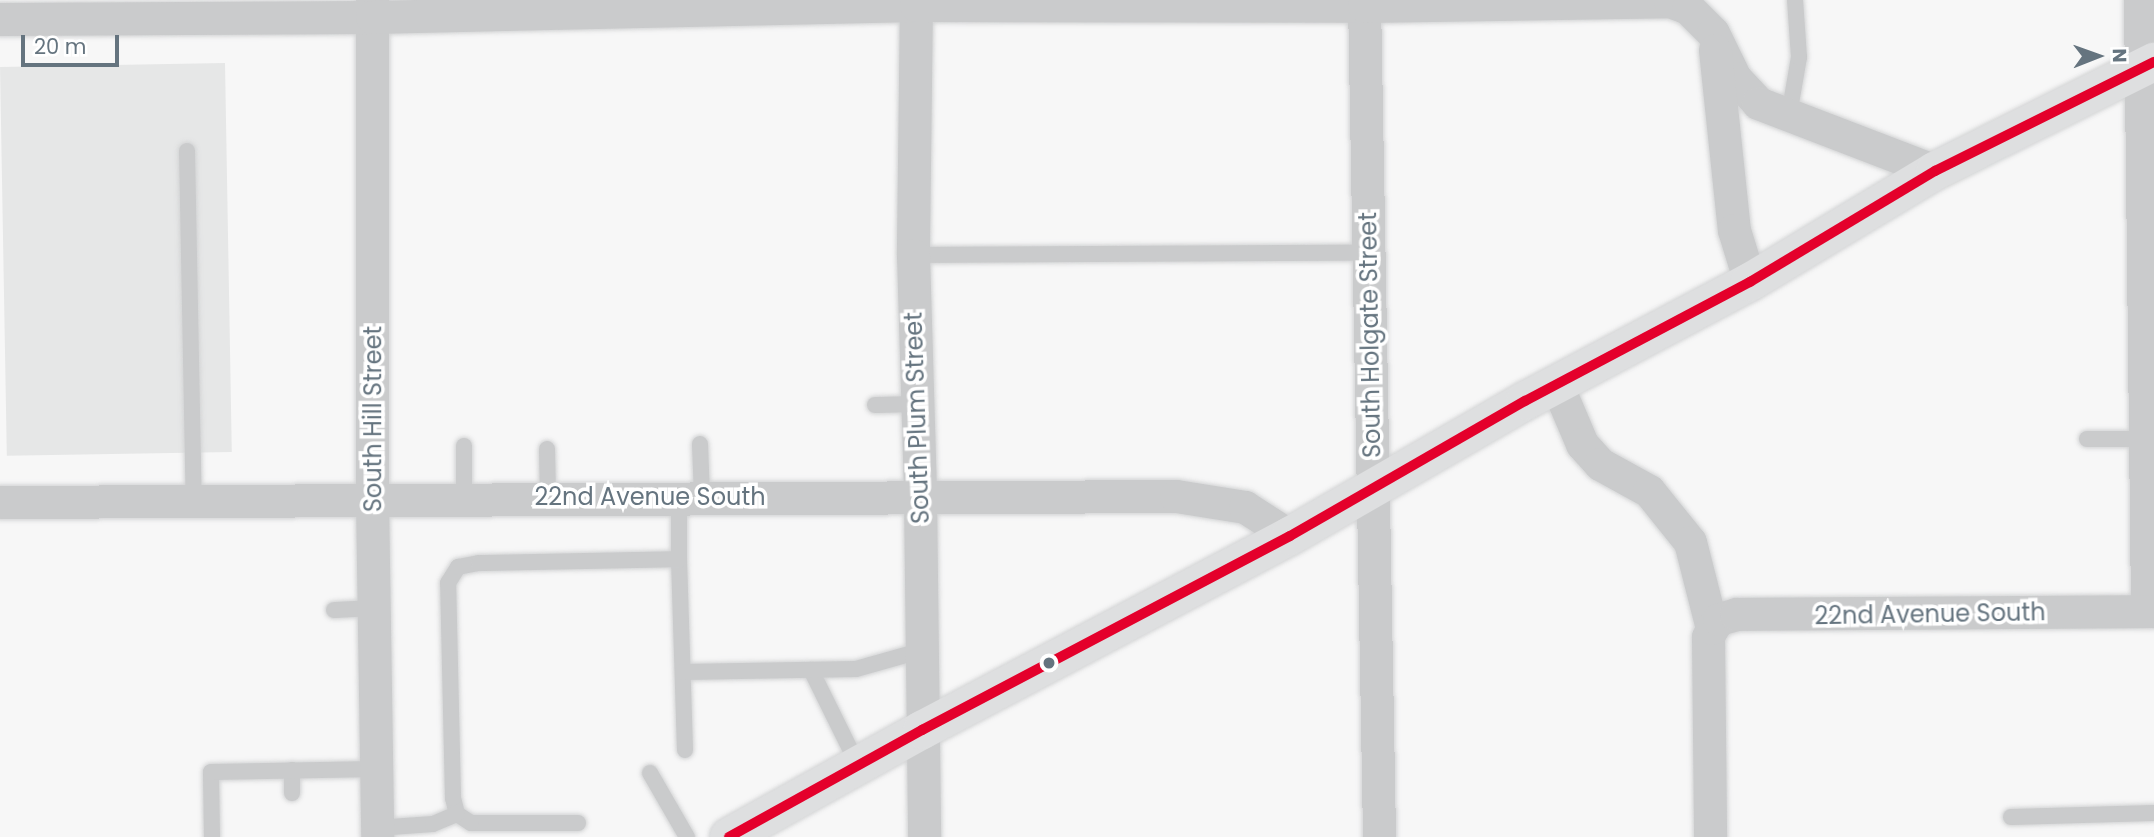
<!DOCTYPE html>
<style>
body{margin:0}
#map{position:relative;width:2154px;height:837px;overflow:hidden;background:#f7f7f7;font-family:Poppins,sans-serif}
div>[style]{position:absolute}
.built>*{inset:0;background:#e6e7e7;transform-origin:0 0}
.roads{filter:drop-shadow(0 0 2px #d3d4d5) drop-shadow(0 0 2px #d3d4d5)}
.lane>*{height:16px;margin:-8px;padding:0 8px;transform-origin:8px;border-radius:8px;background:#cacbcc}
.street>*{height:33px;margin:-16.5px;padding:0 16.5px;transform-origin:16.5px;border-radius:16.5px;background:#cacbcc}
.primary>*{height:38px;margin:-19px;padding:0 19px;transform-origin:19px;border-radius:19px;background:#dedfe0}
.bus-1>*{height:10px;margin:-5px;padding:0 5px;transform-origin:5px;border-radius:5px;background:#e4002b}
.dots>*{width:19px;height:19px;translate:-50% -50%;box-sizing:border-box;border:4px solid #fff;border-radius:50%}
span{translate:-50% -50%;white-space:nowrap;text-align:center;line-height:1.15;-webkit-text-stroke:7px #fff;paint-order:stroke}
.street-label{font-size:24px;color:#65747f}
.north{position:absolute;left:2063px;top:21px;width:70px;height:70px;-webkit-text-stroke:5px #fff;paint-order:stroke;rotate:89deg;font-size:19px;font-weight:700;line-height:28px;text-align:center;color:#65747f}
.north::after{content:'';display:block;margin:auto;width:24px;height:32px;background:#65747f;clip-path:polygon(50% 0,100% 100%,50% 72%,0 100%)}
.scale{position:absolute;left:21px;top:35px;width:98px;height:32px;box-sizing:border-box;border:4px solid #65747f;border-top:0;padding-left:9px;font-size:21px;line-height:24px;white-space:nowrap;color:#65747f;-webkit-text-stroke:5px #fff;paint-order:stroke}
</style>
<div id="map">
<div class="built">
<i style="left:225px;top:63px;width:389px;height:225px;rotate:89deg"></i>
</div>
<div class="roads">
<div class="lane">
<i style="left:1789px;top:115px;width:59px;rotate:-80.2deg"></i>
<i style="left:1799px;top:57px;width:57px;rotate:-94deg"></i>
<i style="left:187px;top:151px;width:350px;rotate:88.9deg"></i>
<i style="left:913px;top:255px;width:456px;rotate:-0.3deg"></i>
<i style="left:875px;top:405px;width:42px;rotate:-1.4deg"></i>
<i style="left:2087px;top:439px;width:58px"></i>
<i style="left:700px;top:444px;width:52px;rotate:87.8deg"></i>
<i style="left:464px;top:446px;width:53px;rotate:90deg"></i>
<i style="left:547px;top:449px;width:49px;rotate:88.8deg"></i>
<i style="left:679px;top:559px;width:191px;rotate:88.2deg"></i>
<i style="left:334px;top:610px;width:40px;rotate:-2.9deg"></i>
<i style="left:811px;top:670px;width:106px;rotate:63.7deg"></i>
<i style="left:683px;top:672px;width:173px;rotate:-1deg"></i>
<i style="left:856px;top:669px;width:70px;rotate:-15.8deg"></i>
<i style="left:650px;top:773px;width:74px;rotate:60deg"></i>
<i style="left:292px;top:793px;width:23px;rotate:-90deg"></i>
<i style="left:2011px;top:817px;width:143px;rotate:-1.6deg"></i>
<i style="left:578px;top:823px;width:107px;rotate:180deg"></i>
<i style="left:471px;top:823px;width:17px;rotate:-147deg"></i>
<i style="left:457px;top:814px;width:16px;rotate:-104deg"></i>
<i style="left:453px;top:798px;width:215px;rotate:-91.3deg"></i>
<i style="left:448px;top:583px;width:19px;rotate:-58deg"></i>
<i style="left:458px;top:567px;width:21px;rotate:-11deg"></i>
<i style="left:479px;top:563px;width:200px;rotate:-1.1deg"></i>
<i style="left:679px;top:559px;width:62px;rotate:-90deg"></i>
<i style="left:377px;top:828px;width:56px;rotate:-4.1deg"></i>
<i style="left:433px;top:824px;width:26px;rotate:-23deg"></i>
<i style="left:212px;top:837px;width:65px;rotate:-90.9deg"></i>
<i style="left:211px;top:772px;width:165px;rotate:-1deg"></i>
</div>
<div class="street">
<i style="left:372px;top:0;width:500px;rotate:90deg"></i>
<i style="left:372px;top:500px;width:337px;rotate:89.1deg"></i>
<i style="left:916px;top:0;width:255px;rotate:90.7deg"></i>
<i style="left:913px;top:255px;width:241px;rotate:88.3deg"></i>
<i style="left:920px;top:496px;width:341px;rotate:89.3deg"></i>
<i style="left:1364px;top:0;width:837px;rotate:88.97deg"></i>
<i style="left:2140px;top:0;width:611px;rotate:89.34deg"></i>
<i style="left:0;top:19px;width:372px;rotate:-0.3deg"></i>
<i style="left:372px;top:17px;width:544px;rotate:-1.26deg"></i>
<i style="left:916px;top:5px;width:448px;rotate:0.1deg"></i>
<i style="left:1364px;top:6px;width:306px;rotate:-0.9deg"></i>
<i style="left:1670px;top:1px;width:19px;rotate:21deg"></i>
<i style="left:1688px;top:8px;width:35px;rotate:45deg"></i>
<i style="left:1713px;top:33px;width:50px;rotate:63.9deg"></i>
<i style="left:1735px;top:78px;width:34px;rotate:47deg"></i>
<i style="left:1758px;top:103px;width:190px;rotate:21deg"></i>
<i style="left:1715px;top:50px;width:181px;rotate:84deg"></i>
<i style="left:1734px;top:230px;width:54px;rotate:72.9deg"></i>
<i style="left:1557px;top:385px;width:64px;rotate:67deg"></i>
<i style="left:1582px;top:444px;width:27px;rotate:48deg"></i>
<i style="left:1600px;top:464px;width:56px;rotate:28.9deg"></i>
<i style="left:1649px;top:491px;width:65px;rotate:51.2deg"></i>
<i style="left:1690px;top:542px;width:89px;rotate:75.7deg"></i>
<i style="left:1712px;top:628px;width:10px;rotate:114deg"></i>
<i style="left:1708px;top:637px;width:200px;rotate:89.4deg"></i>
<i style="left:0;top:502px;width:1176px;rotate:-0.29deg"></i>
<i style="left:1176px;top:496px;width:70px;rotate:9.1deg"></i>
<i style="left:1245px;top:507px;width:54px;rotate:32.8deg"></i>
<i style="left:1712px;top:628px;width:11px;rotate:-52deg"></i>
<i style="left:1719px;top:619px;width:18px;rotate:-16deg"></i>
<i style="left:1736px;top:614px;width:418px;rotate:-0.4deg"></i>
</div>
<div class="primary">
<i style="left:729px;top:837px;width:221px;rotate:-29deg"></i>
<i style="left:922px;top:730px;width:416px;rotate:-27.8deg"></i>
<i style="left:1290px;top:536px;width:271px;rotate:-29.9deg"></i>
<i style="left:1525px;top:401px;width:255px;rotate:-27.9deg"></i>
<i style="left:1750px;top:282px;width:216px;rotate:-31deg"></i>
<i style="left:1935px;top:171px;width:245px;rotate:-26.5deg"></i>
</div>
</div>
<div class="bus-1">
<i style="left:729px;top:837px;width:221px;rotate:-29deg"></i>
<i style="left:922px;top:730px;width:416px;rotate:-27.8deg"></i>
<i style="left:1290px;top:536px;width:271px;rotate:-29.9deg"></i>
<i style="left:1525px;top:401px;width:255px;rotate:-27.9deg"></i>
<i style="left:1750px;top:282px;width:216px;rotate:-31deg"></i>
<i style="left:1935px;top:171px;width:245px;rotate:-26.5deg"></i>
</div>
<div class="dots">
<i style="left:1049px;top:663px;background:#65747f"></i>
</div>
<div class="street-label">
<span style="left:1370px;top:335px;rotate:-91deg">South Holgate Street</span>
<span style="left:917px;top:418px;rotate:-92deg">South Plum Street</span>
<span style="left:373px;top:419px;rotate:-90deg">South Hill Street</span>
<span style="left:650px;top:497px">22nd Avenue South</span>
<span style="left:1930px;top:614px;rotate:-1deg">22nd Avenue South</span>
</div>
<div class="north">N</div>
<div class="scale">20 m</div>
</div>
